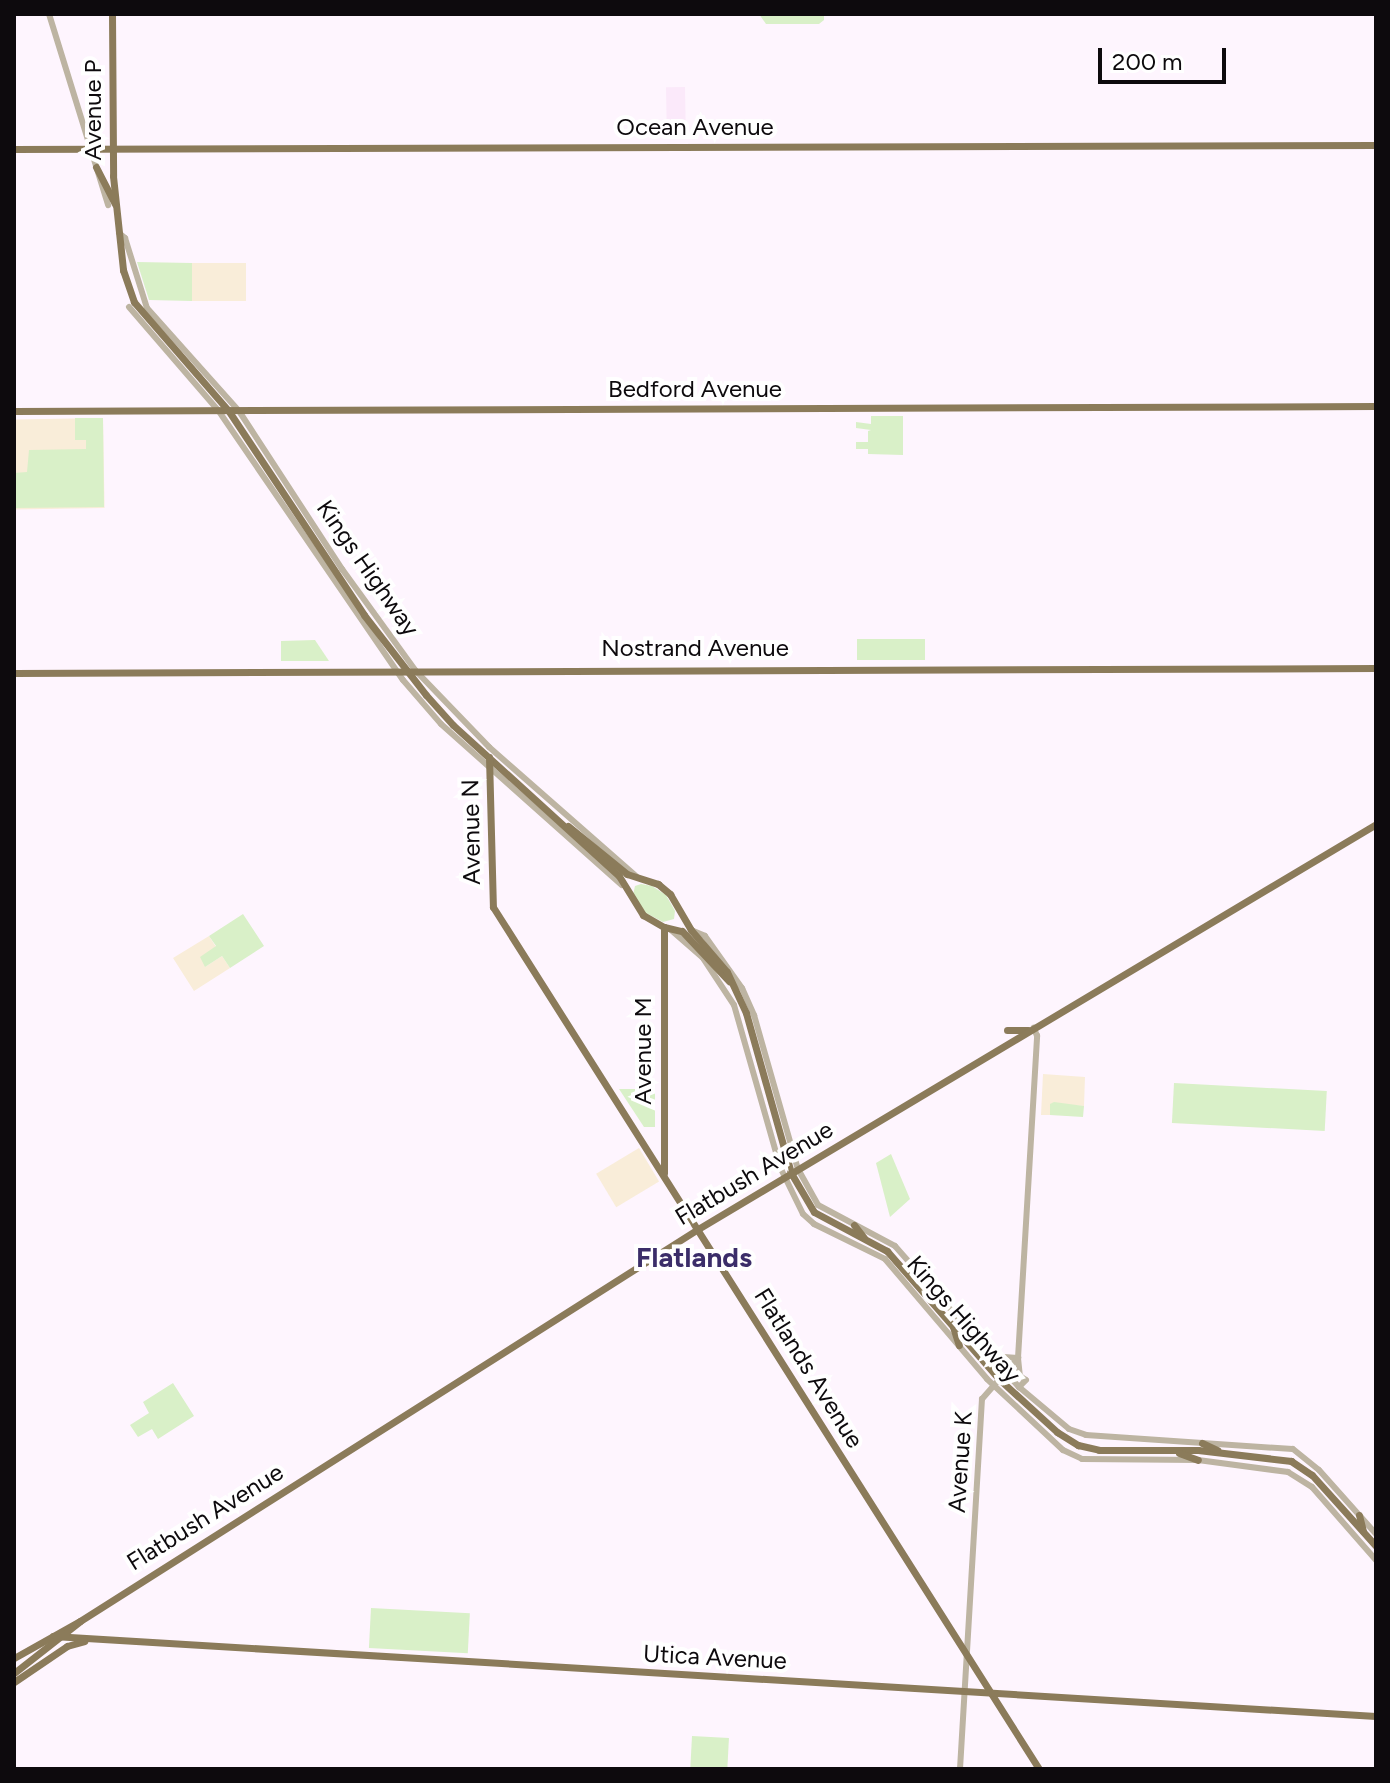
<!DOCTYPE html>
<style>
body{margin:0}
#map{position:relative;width:1390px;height:1783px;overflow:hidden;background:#fef5fe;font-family:Figtree,sans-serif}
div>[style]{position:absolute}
.built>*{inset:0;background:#fbe9fa;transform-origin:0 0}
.education>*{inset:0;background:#f9edd9;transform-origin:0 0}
.green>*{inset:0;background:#d9f0c8;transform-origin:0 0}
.minor>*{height:6px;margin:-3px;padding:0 3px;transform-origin:3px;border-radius:3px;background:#bdb4a2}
.major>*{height:7px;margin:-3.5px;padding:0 3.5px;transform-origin:3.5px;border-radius:3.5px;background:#8b7b5a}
span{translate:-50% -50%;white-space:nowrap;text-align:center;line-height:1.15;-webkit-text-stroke:8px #fff;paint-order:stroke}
.street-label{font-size:24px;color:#0d0a0d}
.quarter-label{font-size:28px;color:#3b2d69;font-weight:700}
.frame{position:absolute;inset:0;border:16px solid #0d0a0d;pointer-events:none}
.scale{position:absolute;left:1098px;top:48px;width:128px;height:36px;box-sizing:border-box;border:4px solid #0d0a0d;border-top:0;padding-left:10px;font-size:24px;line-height:28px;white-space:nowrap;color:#0d0a0d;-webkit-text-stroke:6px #fff;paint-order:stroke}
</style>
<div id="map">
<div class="built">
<i style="left:685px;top:87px;width:51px;height:19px;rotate:89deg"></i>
</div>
<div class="education">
<i style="left:192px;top:263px;width:54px;height:38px"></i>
<i style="left:103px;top:418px;width:90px;height:89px;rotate:89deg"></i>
<i style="clip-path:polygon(209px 936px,216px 947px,205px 967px,222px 956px,230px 968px,194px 991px,173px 958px)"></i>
<i style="clip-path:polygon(1043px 1074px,1085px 1077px,1084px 1106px,1050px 1104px,1050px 1115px,1041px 1115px)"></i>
<i style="left:639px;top:1148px;width:39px;height:50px;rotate:59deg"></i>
</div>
<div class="green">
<i style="clip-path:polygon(759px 14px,824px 14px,824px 20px,819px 24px,766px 24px)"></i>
<i style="clip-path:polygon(137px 262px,192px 263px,192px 301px,149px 300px)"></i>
<i style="clip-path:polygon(871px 416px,903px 416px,903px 455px,868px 454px,868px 449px,856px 449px,856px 442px,868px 442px,868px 431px,871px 430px,856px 428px,856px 422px,871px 424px)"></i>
<i style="clip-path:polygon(75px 418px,103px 418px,104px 507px,14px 508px,14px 473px,27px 472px,29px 450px,86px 449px,86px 440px,75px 440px)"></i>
<i style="left:857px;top:639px;width:68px;height:21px"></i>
<i style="clip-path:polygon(315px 640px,329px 661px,281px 661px,281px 641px)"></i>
<i style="clip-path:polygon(641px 884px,652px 886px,666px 895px,675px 911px,674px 919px,663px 922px,646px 913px,633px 895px,635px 886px)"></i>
<i style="clip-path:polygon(243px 914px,264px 946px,230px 968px,222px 956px,205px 967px,200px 957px,216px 946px,209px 936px)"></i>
<i style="left:1174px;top:1083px;width:153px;height:40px;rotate:3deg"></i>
<i style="clip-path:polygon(619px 1089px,655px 1089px,655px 1127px,644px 1127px)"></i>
<i style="clip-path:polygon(1054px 1102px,1084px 1106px,1083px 1117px,1050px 1115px,1050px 1104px)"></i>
<i style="clip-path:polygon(891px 1154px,910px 1199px,890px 1217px,876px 1163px)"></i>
<i style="clip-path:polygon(173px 1383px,194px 1416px,158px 1439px,152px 1429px,138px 1437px,130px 1425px,149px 1413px,143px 1402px)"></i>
<i style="left:371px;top:1608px;width:99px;height:40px;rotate:3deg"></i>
<i style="left:692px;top:1736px;width:37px;height:33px;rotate:3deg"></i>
</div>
<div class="minor">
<i style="left:49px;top:14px;width:200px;rotate:72.8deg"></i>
<i style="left:119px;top:233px;width:8px;rotate:40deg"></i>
<i style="left:125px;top:238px;width:73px;rotate:72.6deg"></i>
<i style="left:147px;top:308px;width:138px;rotate:48.2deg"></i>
<i style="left:239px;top:411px;width:189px;rotate:56.9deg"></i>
<i style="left:342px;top:569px;width:125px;rotate:54.1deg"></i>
<i style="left:415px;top:670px;width:107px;rotate:46.1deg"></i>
<i style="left:489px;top:747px;width:196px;rotate:41.3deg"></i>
<i style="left:129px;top:307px;width:136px;rotate:49.2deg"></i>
<i style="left:218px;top:410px;width:327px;rotate:55.6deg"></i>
<i style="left:403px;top:680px;width:58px;rotate:49.2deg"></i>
<i style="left:441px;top:724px;width:242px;rotate:41.7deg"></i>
<i style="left:671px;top:930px;width:43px;rotate:41.2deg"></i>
<i style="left:703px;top:958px;width:56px;rotate:56.6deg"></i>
<i style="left:734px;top:1005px;width:168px;rotate:74.1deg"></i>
<i style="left:780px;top:1167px;width:52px;rotate:63.9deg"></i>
<i style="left:803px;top:1214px;width:15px;rotate:42deg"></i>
<i style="left:814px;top:1224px;width:79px;rotate:26.2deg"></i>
<i style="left:885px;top:1259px;width:157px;rotate:49.6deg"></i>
<i style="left:987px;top:1379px;width:104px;rotate:43.1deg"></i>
<i style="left:1063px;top:1450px;width:21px;rotate:25deg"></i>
<i style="left:1082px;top:1459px;width:116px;rotate:0.5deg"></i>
<i style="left:1198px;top:1460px;width:91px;rotate:7.6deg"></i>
<i style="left:1288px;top:1472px;width:28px;rotate:32deg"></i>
<i style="left:1312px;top:1487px;width:97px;rotate:48.8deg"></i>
<i style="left:691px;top:930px;width:15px;rotate:23deg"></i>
<i style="left:705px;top:936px;width:64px;rotate:54.6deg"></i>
<i style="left:742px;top:988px;width:30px;rotate:66deg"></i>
<i style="left:754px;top:1015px;width:160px;rotate:74.1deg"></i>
<i style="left:798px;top:1169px;width:41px;rotate:60.9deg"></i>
<i style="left:818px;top:1205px;width:87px;rotate:28deg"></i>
<i style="left:895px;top:1246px;width:188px;rotate:48.7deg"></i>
<i style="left:1019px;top:1387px;width:65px;rotate:40deg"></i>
<i style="left:1069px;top:1429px;width:18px;rotate:19deg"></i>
<i style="left:1086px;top:1435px;width:207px;rotate:3.9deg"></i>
<i style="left:1293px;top:1449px;width:33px;rotate:39deg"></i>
<i style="left:1319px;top:1470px;width:86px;rotate:48.3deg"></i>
<i style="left:990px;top:1356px;width:28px;rotate:4deg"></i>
<i style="left:1018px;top:1358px;width:18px;rotate:84deg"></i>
<i style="left:1020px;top:1376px;width:7px;rotate:34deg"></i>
<i style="left:1026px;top:1380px;width:10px;rotate:135deg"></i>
<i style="left:960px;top:1769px;width:371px;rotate:-86.6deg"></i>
<i style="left:982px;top:1399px;width:55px;rotate:-48.7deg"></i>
<i style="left:1018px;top:1358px;width:323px;rotate:-86.6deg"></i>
<i style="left:1037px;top:1036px;width:9px;rotate:-111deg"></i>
</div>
<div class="major">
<i style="left:112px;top:14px;width:162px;rotate:89.6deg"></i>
<i style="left:113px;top:176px;width:95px;rotate:83.9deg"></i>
<i style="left:123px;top:270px;width:34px;rotate:71deg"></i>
<i style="left:134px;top:302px;width:143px;rotate:49deg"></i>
<i style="left:228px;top:410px;width:246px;rotate:56.4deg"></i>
<i style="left:364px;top:615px;width:101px;rotate:52.2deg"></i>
<i style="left:426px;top:695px;width:40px;rotate:48deg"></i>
<i style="left:453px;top:725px;width:224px;rotate:42.3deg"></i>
<i style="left:619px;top:876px;width:46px;rotate:58.4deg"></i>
<i style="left:643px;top:915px;width:24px;rotate:30deg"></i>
<i style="left:664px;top:927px;width:18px;rotate:13deg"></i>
<i style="left:682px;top:931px;width:69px;rotate:46.8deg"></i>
<i style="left:14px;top:149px;width:1362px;rotate:-0.17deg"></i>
<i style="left:96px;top:167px;width:42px;rotate:62.8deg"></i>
<i style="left:14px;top:411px;width:1362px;rotate:-0.21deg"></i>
<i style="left:14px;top:673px;width:1362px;rotate:-0.21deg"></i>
<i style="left:489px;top:757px;width:150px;rotate:88.5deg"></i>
<i style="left:493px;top:907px;width:1020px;rotate:57.65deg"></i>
<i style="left:568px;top:826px;width:76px;rotate:39.1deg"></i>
<i style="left:627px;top:874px;width:33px;rotate:18deg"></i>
<i style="left:658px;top:884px;width:16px;rotate:40deg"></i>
<i style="left:670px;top:894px;width:42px;rotate:59.7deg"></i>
<i style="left:691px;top:930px;width:55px;rotate:49.4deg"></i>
<i style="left:727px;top:972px;width:45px;rotate:65.1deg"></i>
<i style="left:746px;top:1013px;width:166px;rotate:74.3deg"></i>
<i style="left:791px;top:1173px;width:45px;rotate:59.5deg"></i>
<i style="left:814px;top:1212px;width:83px;rotate:28.1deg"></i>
<i style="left:887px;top:1251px;width:170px;rotate:48.8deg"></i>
<i style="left:999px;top:1379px;width:79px;rotate:42.4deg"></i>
<i style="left:1057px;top:1432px;width:25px;rotate:32deg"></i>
<i style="left:1078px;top:1445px;width:22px;rotate:13deg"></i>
<i style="left:1099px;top:1450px;width:99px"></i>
<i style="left:1198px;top:1450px;width:94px;rotate:6.7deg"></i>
<i style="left:1291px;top:1461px;width:25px;rotate:34deg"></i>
<i style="left:1312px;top:1475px;width:96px;rotate:48deg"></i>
<i style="left:664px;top:927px;width:246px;rotate:90deg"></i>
<i style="left:1007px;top:1030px;width:21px"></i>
<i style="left:854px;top:1225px;width:16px;rotate:52deg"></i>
<i style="left:926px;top:1282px;width:16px;rotate:63deg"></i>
<i style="left:953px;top:1327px;width:19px;rotate:72deg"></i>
<i style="left:1202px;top:1443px;width:17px;rotate:25deg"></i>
<i style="left:1179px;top:1453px;width:20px;rotate:20deg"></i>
<i style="left:1359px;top:1515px;width:16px;rotate:76deg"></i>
<i style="left:53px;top:1636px;width:1325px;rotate:3.46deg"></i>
<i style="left:14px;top:1658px;width:76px;rotate:-29.3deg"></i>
<i style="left:80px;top:1621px;width:732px;rotate:-32.39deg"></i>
<i style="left:698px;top:1229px;width:790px;rotate:-30.85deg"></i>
<i style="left:14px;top:1673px;width:83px;rotate:-38.1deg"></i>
<i style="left:14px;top:1682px;width:64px;rotate:-34.2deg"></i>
<i style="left:67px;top:1646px;width:18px;rotate:-16deg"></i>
</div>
<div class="street-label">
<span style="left:93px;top:110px;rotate:-90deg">Avenue P</span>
<span style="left:695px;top:127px">Ocean Avenue</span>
<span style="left:695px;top:389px">Bedford Avenue</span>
<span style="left:368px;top:568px;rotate:55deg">Kings Highway</span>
<span style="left:695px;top:648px">Nostrand Avenue</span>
<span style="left:471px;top:832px;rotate:-91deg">Avenue N</span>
<span style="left:643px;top:1051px;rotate:-90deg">Avenue M</span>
<span style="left:754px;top:1173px;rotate:-31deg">Flatbush Avenue</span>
<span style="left:964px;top:1319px;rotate:49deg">Kings Highway</span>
<span style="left:809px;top:1368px;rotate:58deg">Flatlands Avenue</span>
<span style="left:960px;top:1462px;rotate:-86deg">Avenue K</span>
<span style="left:205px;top:1517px;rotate:-32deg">Flatbush Avenue</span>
<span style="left:715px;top:1657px;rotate:3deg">Utica Avenue</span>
</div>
<div class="quarter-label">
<span style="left:694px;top:1257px">Flatlands</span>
</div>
<div class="frame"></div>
<div class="scale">200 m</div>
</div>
